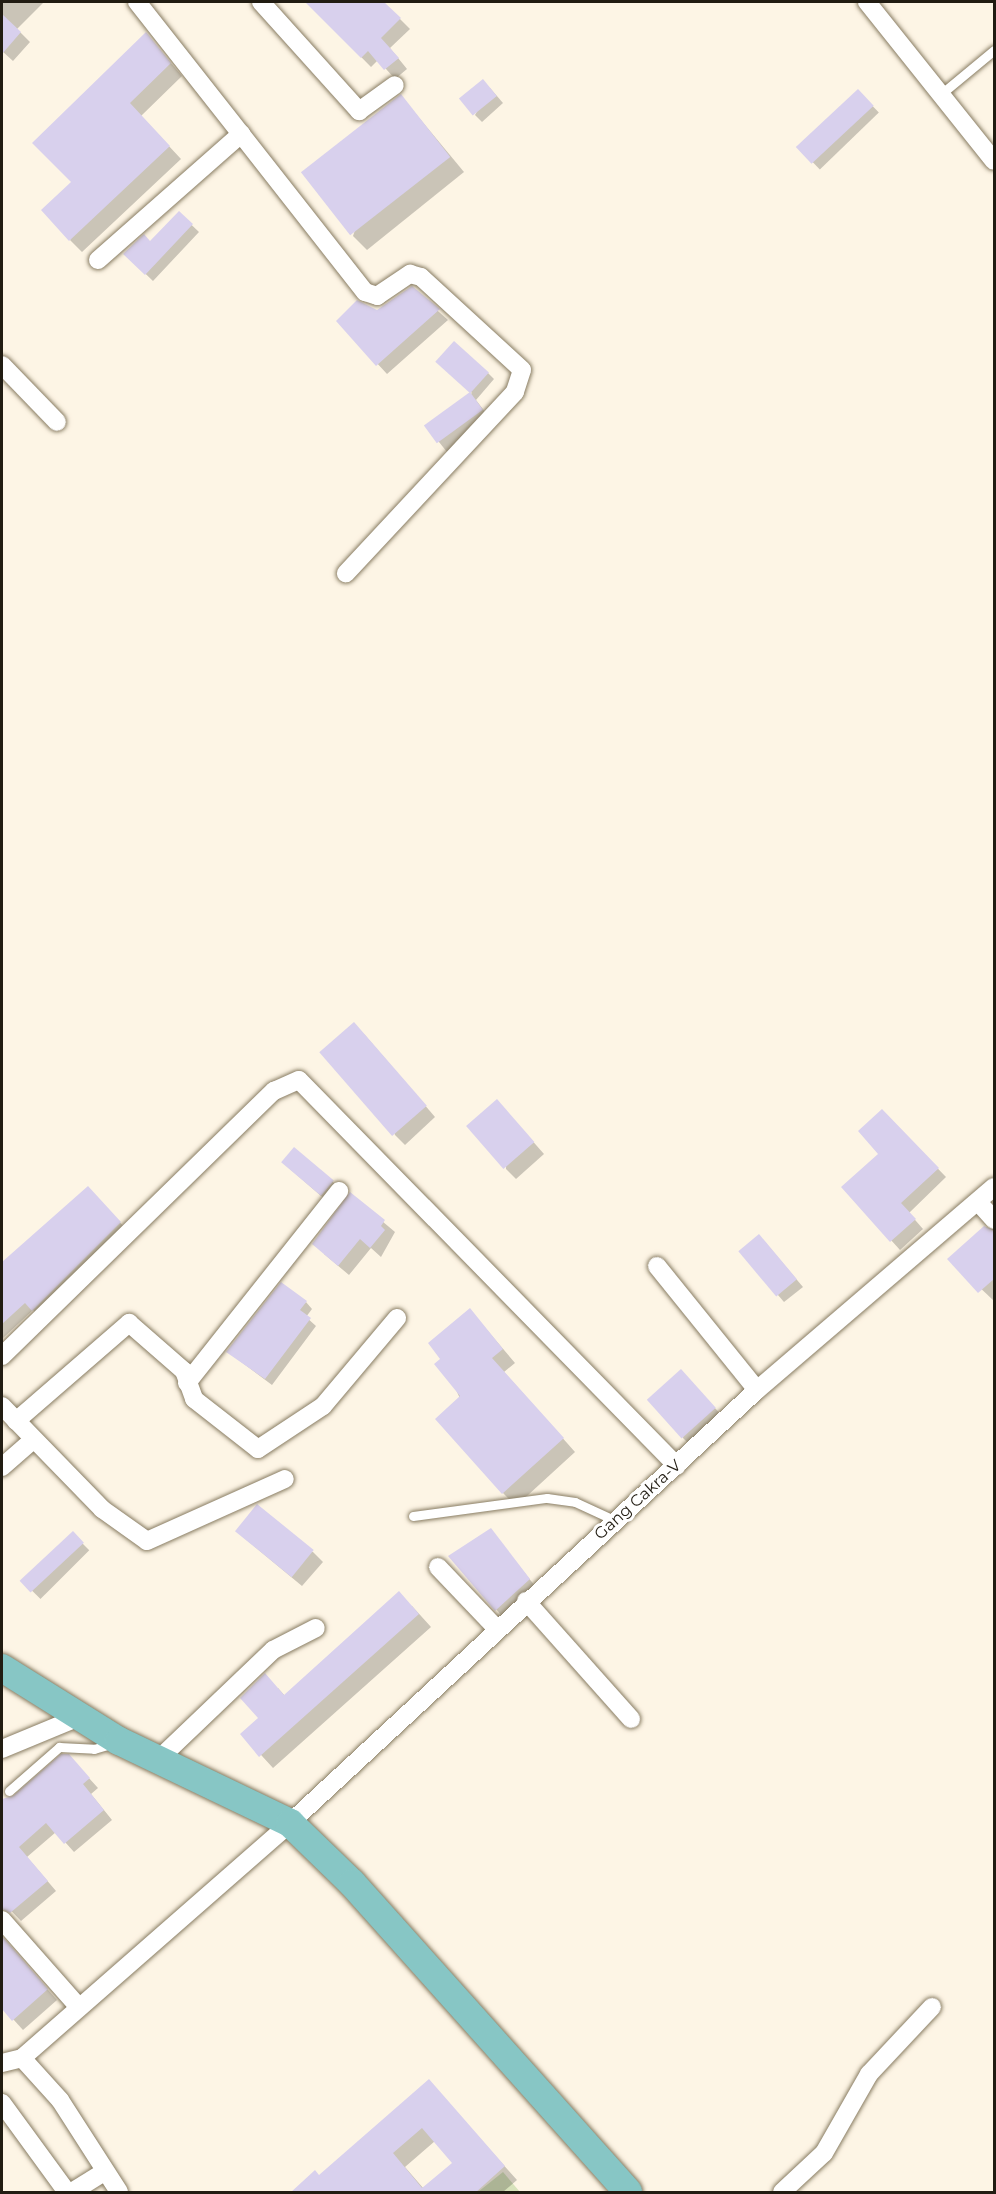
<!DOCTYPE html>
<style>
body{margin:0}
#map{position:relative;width:996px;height:2194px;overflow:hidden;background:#fdf5e5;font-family:Montserrat,sans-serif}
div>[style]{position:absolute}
.green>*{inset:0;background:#d7e2bb}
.shadow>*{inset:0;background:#0003;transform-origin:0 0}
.building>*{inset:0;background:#d8d0ed;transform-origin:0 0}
.roads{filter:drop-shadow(0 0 2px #887c62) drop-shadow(0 0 2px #887c62)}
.service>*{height:9px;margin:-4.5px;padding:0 4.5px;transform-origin:4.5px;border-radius:4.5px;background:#fff}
.minor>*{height:18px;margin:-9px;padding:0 9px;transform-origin:9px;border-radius:9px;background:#fff}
.primary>*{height:28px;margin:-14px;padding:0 14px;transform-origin:14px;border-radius:14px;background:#87c6c5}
span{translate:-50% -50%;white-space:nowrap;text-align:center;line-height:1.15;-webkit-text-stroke:6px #fff;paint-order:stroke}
.street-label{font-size:16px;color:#211c12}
.frame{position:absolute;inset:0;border:3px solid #211c12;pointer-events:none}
</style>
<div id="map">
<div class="green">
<i style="clip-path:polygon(503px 2172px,520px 2192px,478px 2192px)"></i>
</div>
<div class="shadow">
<i style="clip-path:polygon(2px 2px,44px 2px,17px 29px,30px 42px,13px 61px,2px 51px)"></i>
<i style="clip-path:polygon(307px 2px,383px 2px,410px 29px,390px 48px,407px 69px,395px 79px,378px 60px,371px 67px)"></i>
<i style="clip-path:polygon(146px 34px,182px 76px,141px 116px,181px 159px,82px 252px,70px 240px)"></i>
<i style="clip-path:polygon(490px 88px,503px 103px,482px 122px,475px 115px)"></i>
<i style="left:858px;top:91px;width:30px;height:82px;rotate:46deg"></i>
<i style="clip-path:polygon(401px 96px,464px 172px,367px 250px,353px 236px)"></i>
<i style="clip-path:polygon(179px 213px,199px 232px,153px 281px,125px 254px,151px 243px)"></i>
<i style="clip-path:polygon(412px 288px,448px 320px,387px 374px,338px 321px,377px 312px)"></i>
<i style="clip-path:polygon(445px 368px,488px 373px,494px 379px,476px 400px,489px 417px,447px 452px,427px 427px,472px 393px)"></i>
<i style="clip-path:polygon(364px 1034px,435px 1117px,405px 1145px,395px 1135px)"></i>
<i style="clip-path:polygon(882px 1111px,946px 1177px,909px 1213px,923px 1229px,900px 1250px,843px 1187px,880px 1154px)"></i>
<i style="clip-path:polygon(507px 1112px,544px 1154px,516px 1179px,506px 1169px)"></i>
<i style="clip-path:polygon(290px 1169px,333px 1182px,339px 1189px,328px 1202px)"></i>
<i style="clip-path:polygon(88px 1188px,128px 1231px,41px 1318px,33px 1310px,2px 1339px,2px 1265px)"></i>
<i style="clip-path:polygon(350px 1194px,395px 1232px,381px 1257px,371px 1248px,349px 1275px,324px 1254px)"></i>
<i style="clip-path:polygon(985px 1227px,994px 1229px,994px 1301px,956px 1265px)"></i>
<i style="clip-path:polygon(765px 1242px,803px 1287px,784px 1302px,740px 1251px)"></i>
<i style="clip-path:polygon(306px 1302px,312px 1309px,306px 1317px,316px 1326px,272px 1385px,228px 1352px)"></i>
<i style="clip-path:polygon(470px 1310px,515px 1363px,504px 1372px,575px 1452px,516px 1506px,503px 1493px,442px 1359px)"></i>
<i style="clip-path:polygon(691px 1382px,725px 1419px,693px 1448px,683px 1438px)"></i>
<i style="clip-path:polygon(491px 1530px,535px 1586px,502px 1616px,451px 1557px)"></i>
<i style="left:73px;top:1534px;width:23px;height:69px;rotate:45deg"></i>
<i style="clip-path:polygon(243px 1537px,313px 1552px,323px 1562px,302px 1586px)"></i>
<i style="clip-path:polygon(412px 1606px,431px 1627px,273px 1768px,242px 1734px,260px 1718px,278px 1688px,285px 1696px)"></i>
<i style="clip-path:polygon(78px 1766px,98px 1788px,91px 1794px,112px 1820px,74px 1852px,56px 1832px,27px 1857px,56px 1891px,21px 1921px,2px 1901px,2px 1801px)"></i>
<i style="clip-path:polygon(2px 1938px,57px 2000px,23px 2030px,2px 2007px)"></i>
<i style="clip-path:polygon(evenodd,429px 2081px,517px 2180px,503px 2192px,292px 2192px,319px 2176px,429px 2081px,435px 2141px,454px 2163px,424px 2189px,405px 2167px,435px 2141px)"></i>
</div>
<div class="building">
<i style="clip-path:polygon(305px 2px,384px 2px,401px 18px,381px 38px,399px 58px,384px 70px,368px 51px,361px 58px)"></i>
<i style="clip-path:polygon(2px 14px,21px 32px,2px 54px)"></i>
<i style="clip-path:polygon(146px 32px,171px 63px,130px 103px,170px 146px,69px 241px,41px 210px,71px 182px,32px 143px)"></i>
<i style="left:483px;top:79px;width:22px;height:31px;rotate:51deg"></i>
<i style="left:858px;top:89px;width:23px;height:85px;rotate:47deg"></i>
<i style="left:401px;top:94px;width:80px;height:127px;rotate:52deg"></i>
<i style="clip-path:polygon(179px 211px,193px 224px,145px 275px,123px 254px,144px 234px,150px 241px)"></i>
<i style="clip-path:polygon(412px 286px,440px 309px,376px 366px,336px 321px,357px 300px,377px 310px)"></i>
<i style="left:454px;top:341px;width:47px;height:28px;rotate:42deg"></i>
<i style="left:470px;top:392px;width:22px;height:57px;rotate:54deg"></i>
<i style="left:354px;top:1022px;width:111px;height:46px;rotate:49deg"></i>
<i style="left:497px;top:1099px;width:57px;height:41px;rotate:49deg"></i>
<i style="clip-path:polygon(882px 1109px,939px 1168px,901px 1203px,916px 1219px,890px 1242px,841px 1187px,878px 1154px,858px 1131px)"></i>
<i style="left:294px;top:1147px;width:52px;height:20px;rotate:40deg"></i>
<i style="clip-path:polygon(88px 1186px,121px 1222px,32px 1311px,25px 1303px,2px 1324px,2px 1262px)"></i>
<i style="clip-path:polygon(350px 1192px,385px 1220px,381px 1226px,385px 1230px,370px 1248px,360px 1239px,338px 1266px,312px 1244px)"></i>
<i style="clip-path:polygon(984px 1226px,994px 1231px,994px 1279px,978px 1293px,947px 1259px)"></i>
<i style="left:759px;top:1234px;width:59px;height:27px;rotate:50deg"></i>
<i style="clip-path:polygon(281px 1282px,307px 1301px,300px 1310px,311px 1318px,265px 1379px,226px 1352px)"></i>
<i style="clip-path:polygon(470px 1308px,503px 1349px,492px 1358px,564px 1438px,502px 1494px,435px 1419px,460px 1396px,434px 1364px,440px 1359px,428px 1343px)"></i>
<i style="left:681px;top:1369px;width:52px;height:46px;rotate:48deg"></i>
<i style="left:257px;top:1504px;width:73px;height:35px;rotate:39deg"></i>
<i style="clip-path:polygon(491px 1528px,530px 1579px,495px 1611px,448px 1556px)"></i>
<i style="left:73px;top:1531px;width:16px;height:73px;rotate:47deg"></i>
<i style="clip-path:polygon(399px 1591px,419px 1614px,259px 1757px,240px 1734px,258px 1718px,240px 1698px,265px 1673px,284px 1695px)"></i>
<i style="clip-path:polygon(61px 1754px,69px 1754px,90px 1778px,83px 1784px,104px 1810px,64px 1844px,46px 1823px,19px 1847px,48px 1881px,10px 1913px,2px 1909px,2px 1799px,13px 1796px)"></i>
<i style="clip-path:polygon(2px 1936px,48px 1989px,12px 2021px,2px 2009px)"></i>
<i style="clip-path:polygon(evenodd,429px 2079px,505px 2166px,475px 2193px,290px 2193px,315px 2170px,319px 2175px,429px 2079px,422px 2128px,452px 2163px,422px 2188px,393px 2153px,422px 2128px)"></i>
</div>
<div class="roads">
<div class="service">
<i style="left:941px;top:94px;width:69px;rotate:-39.7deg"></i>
<i style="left:413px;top:1516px;width:135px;rotate:-7.7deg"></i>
<i style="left:547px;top:1498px;width:28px;rotate:8deg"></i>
<i style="left:575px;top:1502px;width:43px;rotate:24.8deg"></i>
<i style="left:9px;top:1791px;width:67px;rotate:-41.3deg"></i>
<i style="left:59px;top:1747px;width:35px;rotate:3deg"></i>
<i style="left:94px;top:1749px;width:21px;rotate:-17deg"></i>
</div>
<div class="minor">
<i style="left:261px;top:2px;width:147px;rotate:48deg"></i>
<i style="left:359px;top:111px;width:44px;rotate:-35.8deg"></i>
<i style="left:867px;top:2px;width:203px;rotate:51.4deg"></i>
<i style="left:241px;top:134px;width:201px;rotate:51.9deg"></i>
<i style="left:365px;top:292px;width:13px;rotate:18deg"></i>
<i style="left:377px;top:296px;width:40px;rotate:-34deg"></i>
<i style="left:410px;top:274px;width:11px;rotate:15deg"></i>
<i style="left:421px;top:277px;width:137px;rotate:42.6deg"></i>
<i style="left:522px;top:370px;width:23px;rotate:108deg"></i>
<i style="left:515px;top:392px;width:248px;rotate:133deg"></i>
<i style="left:98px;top:260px;width:191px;rotate:-41.4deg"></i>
<i style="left:241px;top:134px;width:168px;rotate:-128.2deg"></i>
<i style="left:2px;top:365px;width:79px;rotate:46deg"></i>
<i style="left:978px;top:1202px;width:24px;rotate:48deg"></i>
<i style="left:657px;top:1266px;width:159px;rotate:51.1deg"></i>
<i style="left:2px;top:1356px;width:380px;rotate:-44.3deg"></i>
<i style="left:274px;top:1091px;width:27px;rotate:-24deg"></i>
<i style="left:299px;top:1080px;width:540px;rotate:45.6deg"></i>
<i style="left:187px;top:1383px;width:245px;rotate:-51.6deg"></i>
<i style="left:2px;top:1406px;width:144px;rotate:45.8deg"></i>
<i style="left:102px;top:1509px;width:55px;rotate:35.4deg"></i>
<i style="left:147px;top:1541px;width:151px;rotate:-24.2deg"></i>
<i style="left:16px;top:1421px;width:150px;rotate:-40.9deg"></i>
<i style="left:129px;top:1323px;width:73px;rotate:41.1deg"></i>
<i style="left:184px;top:1371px;width:30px;rotate:70deg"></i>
<i style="left:194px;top:1399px;width:81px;rotate:38deg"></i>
<i style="left:258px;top:1449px;width:78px;rotate:-33.5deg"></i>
<i style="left:323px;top:1406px;width:115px;rotate:-49.9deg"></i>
<i style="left:2px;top:1467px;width:41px;rotate:-41.1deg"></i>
<i style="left:438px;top:1567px;width:84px;rotate:46.4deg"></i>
<i style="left:526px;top:1601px;width:158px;rotate:48.3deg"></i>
<i style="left:2px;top:1749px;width:81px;rotate:-22.5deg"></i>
<i style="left:161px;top:1757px;width:155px;rotate:-43.7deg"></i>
<i style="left:273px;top:1650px;width:48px;rotate:-27.1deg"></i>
<i style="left:2px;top:1920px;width:113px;rotate:48.6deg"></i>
<i style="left:22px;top:2058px;width:57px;rotate:47.9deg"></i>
<i style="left:60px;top:2100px;width:109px;rotate:57.3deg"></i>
<i style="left:2px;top:2063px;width:21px;rotate:-14deg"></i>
<i style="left:22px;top:2058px;width:356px;rotate:-41.2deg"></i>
<i style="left:290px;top:1823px;width:637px;rotate:-42.84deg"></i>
<i style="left:757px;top:1390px;width:312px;rotate:-40.6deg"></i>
<i style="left:2px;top:2103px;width:110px;rotate:53.9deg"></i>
<i style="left:72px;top:2192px;width:38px;rotate:-32deg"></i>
<i style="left:782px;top:2192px;width:57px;rotate:-42.9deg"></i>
<i style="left:824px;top:2153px;width:91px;rotate:-60.3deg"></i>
<i style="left:869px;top:2074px;width:92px;rotate:-46.8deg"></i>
</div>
<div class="primary">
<i style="left:2px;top:1668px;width:138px;rotate:32deg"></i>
<i style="left:119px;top:1741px;width:190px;rotate:25.6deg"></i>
<i style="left:290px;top:1823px;width:86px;rotate:44.1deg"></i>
<i style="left:352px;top:1883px;width:414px;rotate:48.2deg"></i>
</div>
</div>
<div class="street-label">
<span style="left:638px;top:1500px;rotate:-42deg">Gang Cakra-V</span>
</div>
<div class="frame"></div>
</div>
